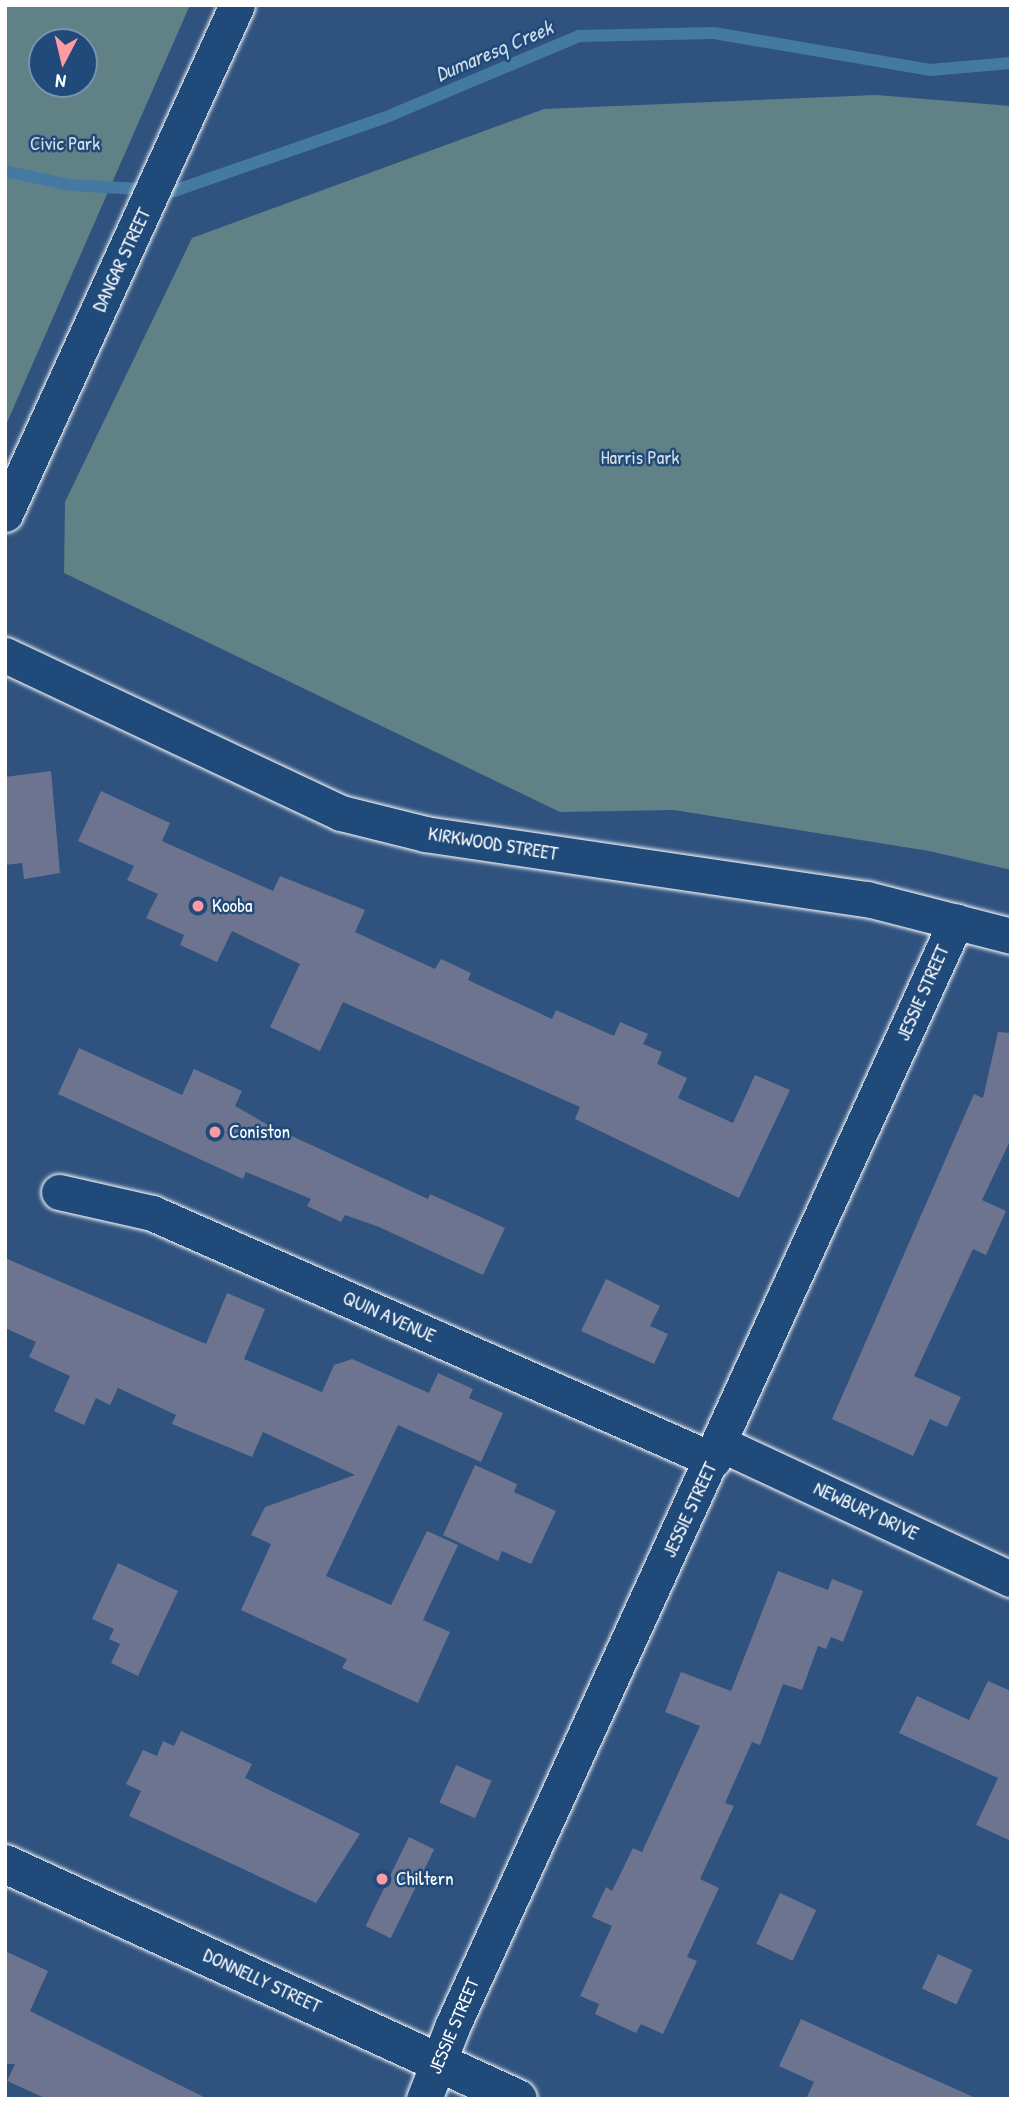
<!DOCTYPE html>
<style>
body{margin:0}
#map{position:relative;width:1016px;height:2104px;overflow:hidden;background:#2f527e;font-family:"Patrick Hand",sans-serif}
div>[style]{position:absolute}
.green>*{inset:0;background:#608185}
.stream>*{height:12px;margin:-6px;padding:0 6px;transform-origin:6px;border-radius:6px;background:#447aa1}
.building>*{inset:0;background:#6d748f;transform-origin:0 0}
.roads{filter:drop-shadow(0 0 2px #fff) drop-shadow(0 0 2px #fff)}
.street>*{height:35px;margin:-17.5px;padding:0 17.5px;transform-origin:17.5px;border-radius:17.5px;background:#1f4a7a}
.secondary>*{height:38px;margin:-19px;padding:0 19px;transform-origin:19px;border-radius:19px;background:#1f4a7a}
.dots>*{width:19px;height:19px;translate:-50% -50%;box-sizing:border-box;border:4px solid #1f4a7a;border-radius:50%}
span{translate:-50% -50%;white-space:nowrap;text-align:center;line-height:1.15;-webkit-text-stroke:5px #1f4a7a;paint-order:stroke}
.park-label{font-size:19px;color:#d7e0e0}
.street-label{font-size:19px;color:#fff}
.poi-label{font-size:19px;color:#fff}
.left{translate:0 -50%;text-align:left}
.water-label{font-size:21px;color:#d0dee8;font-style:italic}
.frame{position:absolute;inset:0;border:7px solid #fff;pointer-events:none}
.north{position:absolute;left:28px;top:28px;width:70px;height:70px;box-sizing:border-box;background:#1f4a7a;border:2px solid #7992af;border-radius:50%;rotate:187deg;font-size:19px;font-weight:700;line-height:28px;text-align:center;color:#fff}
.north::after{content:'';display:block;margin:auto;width:24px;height:32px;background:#ff9aa2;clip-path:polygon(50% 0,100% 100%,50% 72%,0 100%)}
</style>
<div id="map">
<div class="green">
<i style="clip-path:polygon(evenodd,5px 5px,190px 5px,5px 427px,5px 5px,42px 42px,84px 42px,84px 84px,42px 84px,42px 42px)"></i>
<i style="clip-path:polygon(876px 95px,1011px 106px,1011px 870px,929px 851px,674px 810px,560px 812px,64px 573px,65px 502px,192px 238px,544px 109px)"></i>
</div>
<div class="stream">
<i style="left:5px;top:171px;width:66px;rotate:12.2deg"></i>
<i style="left:70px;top:185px;width:104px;rotate:3.3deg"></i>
<i style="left:174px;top:191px;width:222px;rotate:-19.2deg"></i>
<i style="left:384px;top:118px;width:212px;rotate:-22.8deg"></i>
<i style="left:579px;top:36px;width:135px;rotate:-1.3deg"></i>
<i style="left:714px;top:33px;width:219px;rotate:9.7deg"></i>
<i style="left:930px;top:70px;width:81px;rotate:-4.9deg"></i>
</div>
<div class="building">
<i style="clip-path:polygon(51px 771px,60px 873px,24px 879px,22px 863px,5px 865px,5px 777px)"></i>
<i style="clip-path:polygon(101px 791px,170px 823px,162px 841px,273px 891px,280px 876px,365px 910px,355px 932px,435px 969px,441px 959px,471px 973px,468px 980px,552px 1019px,556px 1010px,614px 1036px,620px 1022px,648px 1034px,643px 1044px,662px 1052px,657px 1064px,687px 1078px,678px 1098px,733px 1123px,755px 1075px,790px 1090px,739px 1198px,575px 1119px,580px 1107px,343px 1002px,320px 1051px,270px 1027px,300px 964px,232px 931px,217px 962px,180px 945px,184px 935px,146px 918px,158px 894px,127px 880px,134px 866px,78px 841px)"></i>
<i style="clip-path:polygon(998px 1032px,1011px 1033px,1011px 1139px,982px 1200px,1006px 1211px,986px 1255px,973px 1249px,914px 1376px,961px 1397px,947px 1427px,930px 1419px,913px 1456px,832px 1419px,974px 1094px,983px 1098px)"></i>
<i style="clip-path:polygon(79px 1048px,182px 1095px,194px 1069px,242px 1091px,235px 1106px,268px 1125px,428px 1199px,430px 1194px,505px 1228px,483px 1275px,379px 1227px,345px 1215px,341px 1222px,307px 1206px,311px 1199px,246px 1172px,243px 1179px,58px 1094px)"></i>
<i style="clip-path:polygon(5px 1258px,206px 1344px,227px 1293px,265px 1309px,244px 1359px,322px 1392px,334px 1365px,352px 1359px,429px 1393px,438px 1373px,473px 1389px,469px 1398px,503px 1413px,481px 1462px,398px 1425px,326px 1576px,391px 1605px,427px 1531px,458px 1545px,423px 1620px,450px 1632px,418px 1703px,342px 1668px,347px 1659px,241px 1610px,271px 1544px,251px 1535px,265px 1507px,355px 1475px,263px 1432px,252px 1457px,172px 1424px,176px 1415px,118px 1388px,110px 1405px,96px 1398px,84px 1425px,54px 1411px,70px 1376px,29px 1357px,36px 1342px,5px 1328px)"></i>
<i style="clip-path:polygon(606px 1279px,660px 1306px,650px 1326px,668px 1334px,654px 1364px,581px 1331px)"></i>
<i style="clip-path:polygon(475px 1465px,517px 1484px,514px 1492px,556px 1511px,531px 1564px,502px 1551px,498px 1561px,443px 1535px)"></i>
<i style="clip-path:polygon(118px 1563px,178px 1591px,138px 1676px,111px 1663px,120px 1644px,109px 1639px,114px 1629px,92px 1619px)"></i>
<i style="clip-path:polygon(778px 1571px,828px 1590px,832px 1579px,863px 1591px,843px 1642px,831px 1637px,826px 1649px,818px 1646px,802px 1690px,783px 1684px,760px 1745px,752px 1742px,725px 1803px,734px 1806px,700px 1879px,719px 1888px,687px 1957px,697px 1961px,663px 2034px,641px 2024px,636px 2033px,595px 2014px,599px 2004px,580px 1996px,612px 1926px,592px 1917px,606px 1887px,612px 1891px,633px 1848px,642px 1852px,700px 1726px,665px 1712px,681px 1672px,731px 1691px)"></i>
<i style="clip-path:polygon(988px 1681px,1011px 1691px,1011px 1841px,976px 1825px,998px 1778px,899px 1733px,917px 1696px,969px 1720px)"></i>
<i style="clip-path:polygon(181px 1731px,252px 1764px,245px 1778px,360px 1834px,316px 1903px,129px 1816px,141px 1791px,126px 1784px,143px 1750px,157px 1756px,163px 1741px,174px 1746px)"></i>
<i style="left:456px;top:1765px;width:39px;height:41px;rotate:24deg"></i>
<i style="left:409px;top:1837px;width:28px;height:99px;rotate:26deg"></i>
<i style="left:780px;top:1893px;width:40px;height:56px;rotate:25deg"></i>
<i style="clip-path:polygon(5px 1951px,48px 1971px,30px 2011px,208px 2099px,47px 2099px,7px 2081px,15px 2064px,5px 2064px)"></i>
<i style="left:938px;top:1954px;width:38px;height:38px;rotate:25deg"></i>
<i style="clip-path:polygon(801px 2019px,895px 2062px,978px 2099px,806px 2099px,814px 2082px,779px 2066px)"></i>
</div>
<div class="roads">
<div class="street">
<i style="left:5px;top:514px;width:559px;rotate:-65.5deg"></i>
<i style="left:5px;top:655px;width:371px;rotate:25.2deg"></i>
<i style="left:341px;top:813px;width:87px;rotate:14deg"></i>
<i style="left:425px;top:834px;width:447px;rotate:8.4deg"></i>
<i style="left:867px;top:899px;width:149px;rotate:14.4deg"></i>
<i style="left:59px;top:1192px;width:95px;rotate:12.7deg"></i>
<i style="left:152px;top:1213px;width:613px;rotate:23.76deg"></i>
<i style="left:721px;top:1444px;width:320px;rotate:25deg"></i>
<i style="left:424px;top:2099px;width:77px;rotate:-68.7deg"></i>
<i style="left:452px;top:2027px;width:1215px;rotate:-65.5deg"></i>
</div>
<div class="secondary">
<i style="left:5px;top:1864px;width:564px;rotate:24.61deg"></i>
</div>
</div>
<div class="dots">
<i style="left:198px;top:906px;background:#ff9aa2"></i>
<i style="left:215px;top:1132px;background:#ff9aa2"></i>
<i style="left:382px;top:1879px;background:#ff9aa2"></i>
</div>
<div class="park-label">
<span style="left:65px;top:144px">Civic Park</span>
<span style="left:640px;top:458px">Harris Park</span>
</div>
<div class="street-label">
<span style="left:122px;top:260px;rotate:-65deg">DANGAR STREET</span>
<span style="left:493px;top:844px;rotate:9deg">KIRKWOOD STREET</span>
<span style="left:923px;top:993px;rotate:-66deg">JESSIE STREET</span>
<span style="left:389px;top:1317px;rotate:24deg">QUIN AVENUE</span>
<span style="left:690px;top:1510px;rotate:-65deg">JESSIE STREET</span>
<span style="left:866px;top:1511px;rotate:25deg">NEWBURY DRIVE</span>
<span style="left:262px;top:1981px;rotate:25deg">DONNELLY STREET</span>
<span style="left:454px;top:2026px;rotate:-67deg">JESSIE STREET</span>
</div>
<div class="poi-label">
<span class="left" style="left:212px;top:906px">Kooba</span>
<span class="left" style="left:229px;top:1132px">Coniston</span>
<span class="left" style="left:396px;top:1879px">Chiltern</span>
</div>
<div class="water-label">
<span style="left:494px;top:51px;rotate:-23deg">Dumaresq Creek</span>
</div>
<div class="frame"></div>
<div class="north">N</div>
</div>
